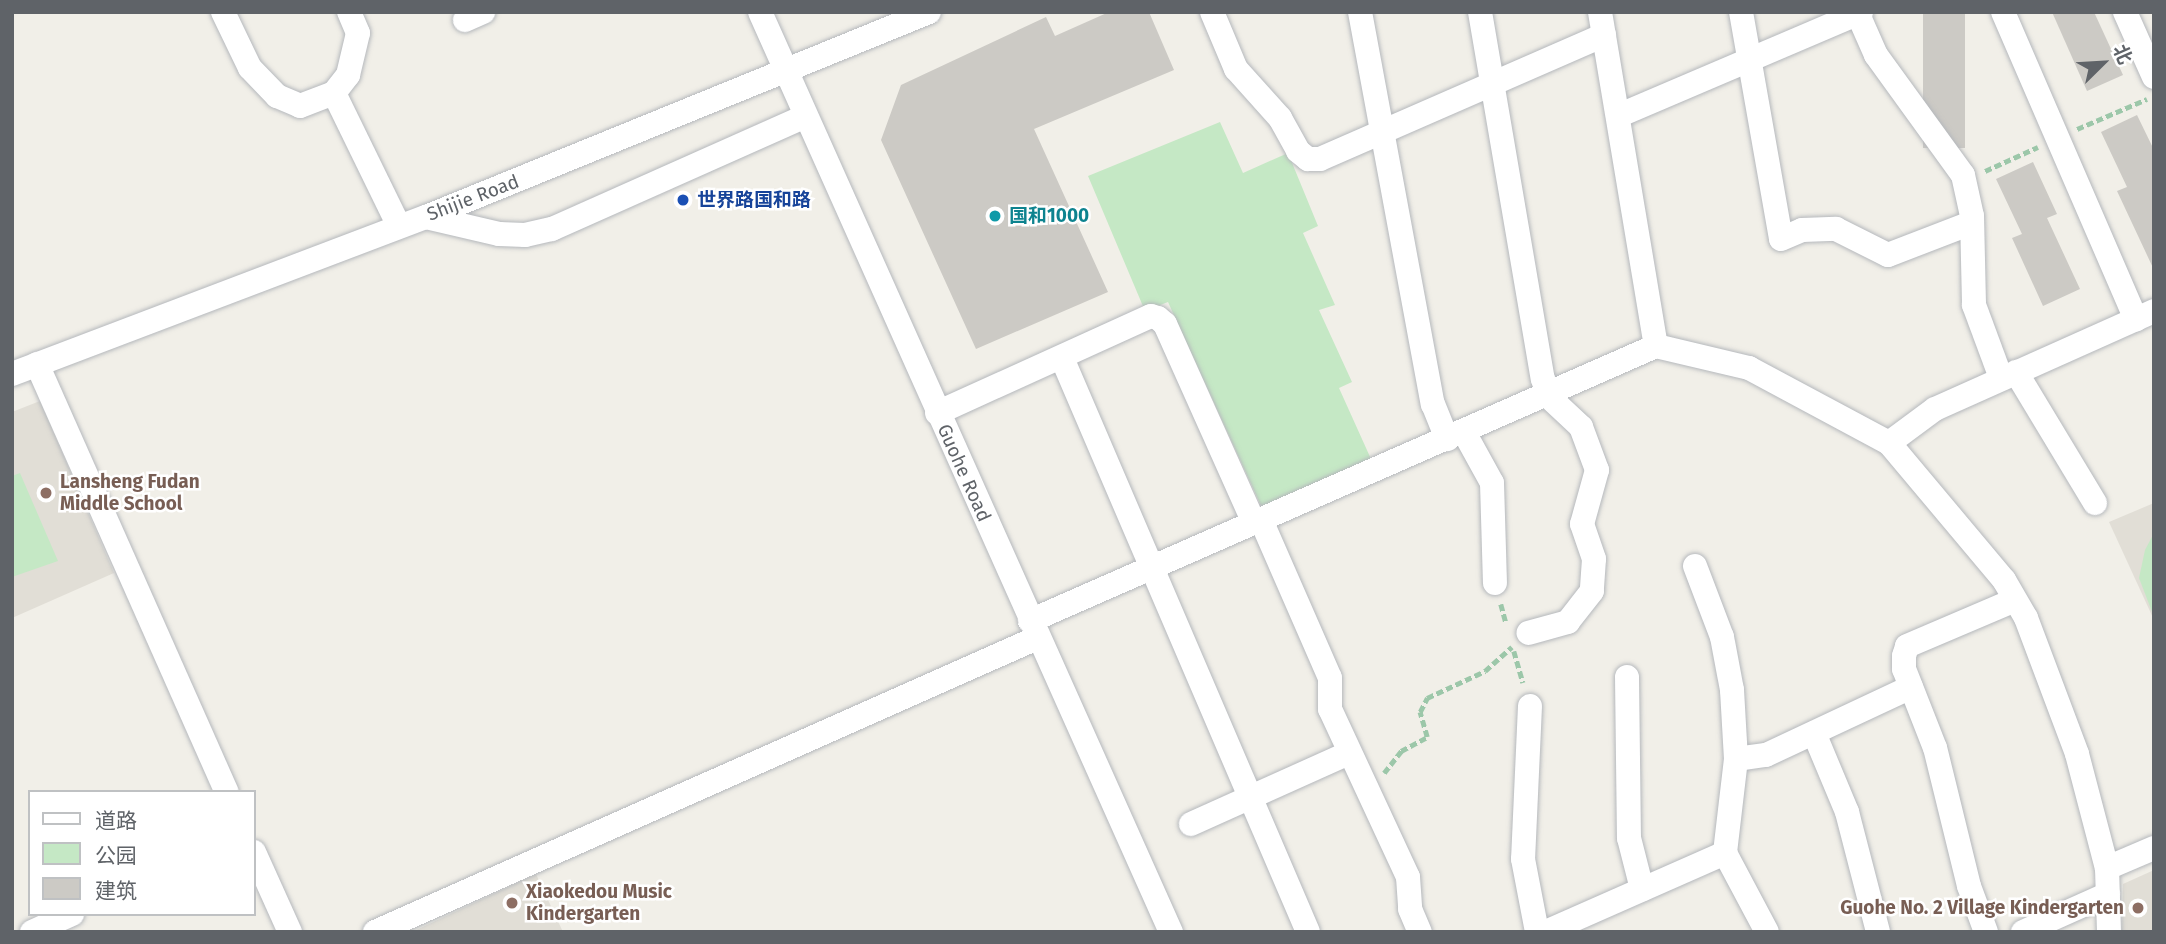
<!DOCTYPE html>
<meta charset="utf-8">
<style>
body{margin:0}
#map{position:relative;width:2166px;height:944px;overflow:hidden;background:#f1efe8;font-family:"Fira Sans","Noto Sans SC",sans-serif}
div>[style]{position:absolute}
.education>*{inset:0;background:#e1ded6}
.green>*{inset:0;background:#c5e8c5}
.building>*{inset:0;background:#cccac5;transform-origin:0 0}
.path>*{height:4.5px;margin-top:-2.25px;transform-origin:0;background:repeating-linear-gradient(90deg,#9cc7a9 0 7px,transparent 0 10.5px)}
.roads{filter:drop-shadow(0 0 2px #b5b8bc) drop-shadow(0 0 2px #b5b8bc)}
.minor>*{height:24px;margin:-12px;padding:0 12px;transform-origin:12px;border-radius:12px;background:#fff}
.dots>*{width:19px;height:19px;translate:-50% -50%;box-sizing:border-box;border:4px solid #fff;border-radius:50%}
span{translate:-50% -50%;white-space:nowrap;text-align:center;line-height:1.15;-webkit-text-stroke:5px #fff;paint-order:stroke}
.street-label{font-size:19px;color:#5f6368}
.transit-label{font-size:19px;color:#164399;font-weight:700}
.left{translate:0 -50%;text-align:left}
.culture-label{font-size:19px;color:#0d838f;font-weight:700}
.education-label{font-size:19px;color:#785e54;font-weight:700}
.right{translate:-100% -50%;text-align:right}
.frame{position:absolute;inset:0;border:14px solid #5f6368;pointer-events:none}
.legend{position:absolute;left:28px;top:790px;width:228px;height:126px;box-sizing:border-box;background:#fff;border:2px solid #bfc1c3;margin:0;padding:9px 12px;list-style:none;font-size:21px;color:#5f6368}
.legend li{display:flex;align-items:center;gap:14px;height:35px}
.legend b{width:35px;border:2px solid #bfc1c3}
.north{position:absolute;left:2068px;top:28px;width:70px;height:70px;-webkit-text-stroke:5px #fff;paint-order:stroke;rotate:66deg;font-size:19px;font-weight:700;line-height:28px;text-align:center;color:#5f6368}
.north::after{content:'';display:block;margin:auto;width:24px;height:32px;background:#5f6368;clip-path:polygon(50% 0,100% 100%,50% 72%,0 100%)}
</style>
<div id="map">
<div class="education">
<i style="clip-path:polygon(40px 401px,114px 573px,12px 618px,12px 412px)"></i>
<i style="clip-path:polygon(2154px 503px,2154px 620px,2109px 522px)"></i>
<i style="clip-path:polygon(2154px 870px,2154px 932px,2122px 932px,2123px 884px)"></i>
<i style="clip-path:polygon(536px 874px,563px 932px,412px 932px)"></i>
</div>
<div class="green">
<i style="clip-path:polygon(1220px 122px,1243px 173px,1288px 153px,1318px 226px,1303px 233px,1335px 305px,1319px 310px,1352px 382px,1339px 388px,1371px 459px,1262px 508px,1168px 302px,1145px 311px,1088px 176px)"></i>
<i style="clip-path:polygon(20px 473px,58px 561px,12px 577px,12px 476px)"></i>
<i style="clip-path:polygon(2154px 533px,2154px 617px,2139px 578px,2145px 550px)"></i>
</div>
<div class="building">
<i style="clip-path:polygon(1109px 12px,1149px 12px,1174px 70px,1034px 129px,1108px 292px,976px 349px,881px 140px,901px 85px,1046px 17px,1055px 36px)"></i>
<i style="left:1923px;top:12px;width:42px;height:136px"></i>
<i style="clip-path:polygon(2052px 12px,2094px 12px,2123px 75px,2087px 91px)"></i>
<i style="clip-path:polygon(2137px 115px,2154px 150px,2154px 270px,2117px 191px,2127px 187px,2101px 132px)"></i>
<i style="clip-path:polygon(2033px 162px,2057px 214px,2047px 218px,2080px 289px,2043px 306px,2012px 238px,2022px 234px,1996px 179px)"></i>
</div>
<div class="path">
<i style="left:2077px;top:129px;width:76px;rotate:-23.2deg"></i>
<i style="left:1985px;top:171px;width:58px;rotate:-24.4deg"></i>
<i style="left:1501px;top:604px;width:20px;rotate:75deg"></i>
<i style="left:1514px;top:651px;width:33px;rotate:74deg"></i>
<i style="left:1384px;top:773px;width:28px;rotate:-52deg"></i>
<i style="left:1401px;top:751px;width:30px;rotate:-28deg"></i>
<i style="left:1427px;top:737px;width:26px;rotate:-106deg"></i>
<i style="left:1420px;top:712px;width:16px;rotate:-63deg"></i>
<i style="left:1427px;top:698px;width:64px;rotate:-25deg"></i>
<i style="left:1485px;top:671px;width:36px;rotate:-42deg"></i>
</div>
<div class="roads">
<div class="minor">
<i style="left:223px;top:12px;width:62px;rotate:64.3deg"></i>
<i style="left:250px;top:68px;width:39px;rotate:46deg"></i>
<i style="left:277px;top:96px;width:25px;rotate:23deg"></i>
<i style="left:300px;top:106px;width:36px;rotate:-21deg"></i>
<i style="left:334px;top:93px;width:23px;rotate:-52deg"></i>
<i style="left:348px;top:75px;width:43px;rotate:-76.6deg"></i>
<i style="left:358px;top:33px;width:23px;rotate:-113deg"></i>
<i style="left:760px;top:12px;width:1008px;rotate:65.93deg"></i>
<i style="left:1212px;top:12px;width:62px;rotate:67.2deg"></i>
<i style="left:1236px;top:69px;width:66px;rotate:48.1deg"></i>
<i style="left:1280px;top:118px;width:38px;rotate:61deg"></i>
<i style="left:1298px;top:151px;width:13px;rotate:39deg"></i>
<i style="left:1308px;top:159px;width:12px"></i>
<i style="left:1320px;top:159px;width:310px;rotate:-23.6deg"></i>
<i style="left:1360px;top:12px;width:399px;rotate:79.5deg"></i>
<i style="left:1433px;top:404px;width:38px;rotate:68deg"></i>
<i style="left:1480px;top:12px;width:372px;rotate:80.3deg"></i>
<i style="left:1543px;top:379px;width:19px;rotate:72deg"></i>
<i style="left:1549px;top:397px;width:44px;rotate:43.2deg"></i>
<i style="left:1581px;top:427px;width:46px;rotate:69.6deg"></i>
<i style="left:1597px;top:470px;width:56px;rotate:105.5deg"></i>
<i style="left:1582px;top:524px;width:37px;rotate:71deg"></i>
<i style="left:1594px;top:559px;width:32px;rotate:94deg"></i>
<i style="left:1592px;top:591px;width:39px;rotate:128deg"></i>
<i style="left:1568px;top:622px;width:41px;rotate:164.6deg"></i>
<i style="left:1600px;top:12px;width:339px;rotate:80.5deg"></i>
<i style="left:1741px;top:12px;width:230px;rotate:80deg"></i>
<i style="left:1781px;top:239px;width:23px;rotate:-23deg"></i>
<i style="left:1802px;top:230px;width:34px;rotate:-2deg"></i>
<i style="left:1836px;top:229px;width:58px;rotate:26.6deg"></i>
<i style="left:1888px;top:255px;width:89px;rotate:-21.1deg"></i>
<i style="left:1857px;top:12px;width:47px;rotate:66.2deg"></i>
<i style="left:1876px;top:55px;width:148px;rotate:54.1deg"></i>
<i style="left:1963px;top:175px;width:42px;rotate:77.6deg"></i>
<i style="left:1972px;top:216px;width:89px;rotate:88.7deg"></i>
<i style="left:1974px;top:305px;width:78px;rotate:69.7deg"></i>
<i style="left:2003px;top:12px;width:335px;rotate:66.6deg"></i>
<i style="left:2125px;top:12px;width:71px;rotate:66deg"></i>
<i style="left:465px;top:20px;width:20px;rotate:-24deg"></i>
<i style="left:334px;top:93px;width:148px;rotate:64deg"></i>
<i style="left:1620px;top:115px;width:262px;rotate:-23.1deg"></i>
<i style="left:426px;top:217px;width:75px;rotate:13.1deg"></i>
<i style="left:499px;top:234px;width:26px;rotate:2deg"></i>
<i style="left:525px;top:235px;width:28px;rotate:-13deg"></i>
<i style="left:552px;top:229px;width:276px;rotate:-24deg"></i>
<i style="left:1062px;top:358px;width:624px;rotate:66.8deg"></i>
<i style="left:37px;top:364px;width:468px;rotate:66.1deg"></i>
<i style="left:2016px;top:372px;width:153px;rotate:58.9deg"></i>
<i style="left:12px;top:374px;width:443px;rotate:-20.8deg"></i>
<i style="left:426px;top:217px;width:543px;rotate:-22.17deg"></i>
<i style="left:937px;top:413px;width:235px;rotate:-24.4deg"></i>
<i style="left:1151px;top:316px;width:7px;rotate:16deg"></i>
<i style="left:1158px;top:318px;width:9px;rotate:41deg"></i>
<i style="left:1165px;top:324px;width:218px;rotate:65.9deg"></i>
<i style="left:1464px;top:432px;width:58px;rotate:61.2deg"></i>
<i style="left:1492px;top:483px;width:100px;rotate:88.3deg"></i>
<i style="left:1889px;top:443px;width:57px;rotate:-36.5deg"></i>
<i style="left:1935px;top:409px;width:240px;rotate:-24.1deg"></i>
<i style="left:1261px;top:520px;width:172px;rotate:66.4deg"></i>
<i style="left:1330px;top:678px;width:31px;rotate:90deg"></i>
<i style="left:1330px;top:709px;width:185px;rotate:65.1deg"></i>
<i style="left:1408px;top:877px;width:32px;rotate:86deg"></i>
<i style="left:1410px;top:909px;width:25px;rotate:67deg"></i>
<i style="left:1695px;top:566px;width:76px;rotate:69.2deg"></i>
<i style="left:1722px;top:637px;width:54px;rotate:79.3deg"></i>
<i style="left:1732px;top:690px;width:69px;rotate:86.7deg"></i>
<i style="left:1736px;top:759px;width:95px;rotate:96.7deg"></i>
<i style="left:1725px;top:853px;width:89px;rotate:62deg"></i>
<i style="left:1030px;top:621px;width:684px;rotate:-23.72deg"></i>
<i style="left:1656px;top:346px;width:96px;rotate:13.3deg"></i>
<i style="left:1749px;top:368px;width:159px;rotate:28.2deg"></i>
<i style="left:1889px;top:443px;width:179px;rotate:50deg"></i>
<i style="left:2004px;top:580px;width:44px;rotate:59.9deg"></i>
<i style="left:2026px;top:618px;width:145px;rotate:69.4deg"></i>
<i style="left:2077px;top:754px;width:118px;rotate:75.3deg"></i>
<i style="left:2107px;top:868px;width:64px;rotate:88.2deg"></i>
<i style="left:1627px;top:677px;width:161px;rotate:89.3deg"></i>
<i style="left:1629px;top:838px;width:53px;rotate:75.7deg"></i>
<i style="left:1530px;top:706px;width:153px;rotate:92.6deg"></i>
<i style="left:1523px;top:859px;width:74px;rotate:79.1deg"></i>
<i style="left:1814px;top:733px;width:86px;rotate:67.3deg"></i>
<i style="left:1847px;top:812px;width:124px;rotate:75.5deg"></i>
<i style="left:1736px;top:759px;width:30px;rotate:-8deg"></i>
<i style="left:1766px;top:755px;width:160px;rotate:-25.1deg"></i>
<i style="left:1191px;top:824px;width:173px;rotate:-24.2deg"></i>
<i style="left:254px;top:852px;width:88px;rotate:65.8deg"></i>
<i style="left:2107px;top:868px;width:51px;rotate:-23.1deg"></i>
<i style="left:32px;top:932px;width:44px;rotate:-24.2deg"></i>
<i style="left:375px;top:932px;width:724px;rotate:-23.95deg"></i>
<i style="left:1546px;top:932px;width:196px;rotate:-23.8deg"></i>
<i style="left:1986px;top:932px;width:49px;rotate:-110.3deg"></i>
<i style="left:1969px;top:886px;width:142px;rotate:-103.8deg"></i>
<i style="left:1935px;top:748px;width:85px;rotate:-111.4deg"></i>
<i style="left:1904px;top:669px;width:13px;rotate:-90deg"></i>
<i style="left:1904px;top:656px;width:10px;rotate:-73deg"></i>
<i style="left:1907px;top:646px;width:117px;rotate:-23.1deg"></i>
<i style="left:2023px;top:932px;width:93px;rotate:-24.1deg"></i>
</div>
</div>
<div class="dots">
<i style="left:683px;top:200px;background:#1a4fb4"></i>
<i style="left:995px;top:216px;background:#0f9aa8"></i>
<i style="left:46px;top:493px;background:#8d6e63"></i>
<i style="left:512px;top:903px;background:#8d6e63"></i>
<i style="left:2138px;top:908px;background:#8d6e63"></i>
</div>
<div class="street-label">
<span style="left:473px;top:198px;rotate:-21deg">Shijie Road</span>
<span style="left:964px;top:473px;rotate:66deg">Guohe Road</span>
</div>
<div class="transit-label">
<span class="left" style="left:697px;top:200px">世界路国和路</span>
</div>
<div class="culture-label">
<span class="left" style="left:1009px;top:216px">国和1000</span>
</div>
<div class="education-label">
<span class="left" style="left:60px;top:493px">Lansheng Fudan<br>Middle School</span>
<span class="left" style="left:526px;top:903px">Xiaokedou Music<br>Kindergarten</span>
<span class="right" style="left:2124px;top:908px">Guohe No. 2 Village Kindergarten</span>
</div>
<div class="frame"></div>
<ul class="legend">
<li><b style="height:9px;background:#fff"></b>道路</li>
<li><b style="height:19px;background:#c5e8c5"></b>公园</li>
<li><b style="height:19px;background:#cccac5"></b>建筑</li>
</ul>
<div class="north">北</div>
</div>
